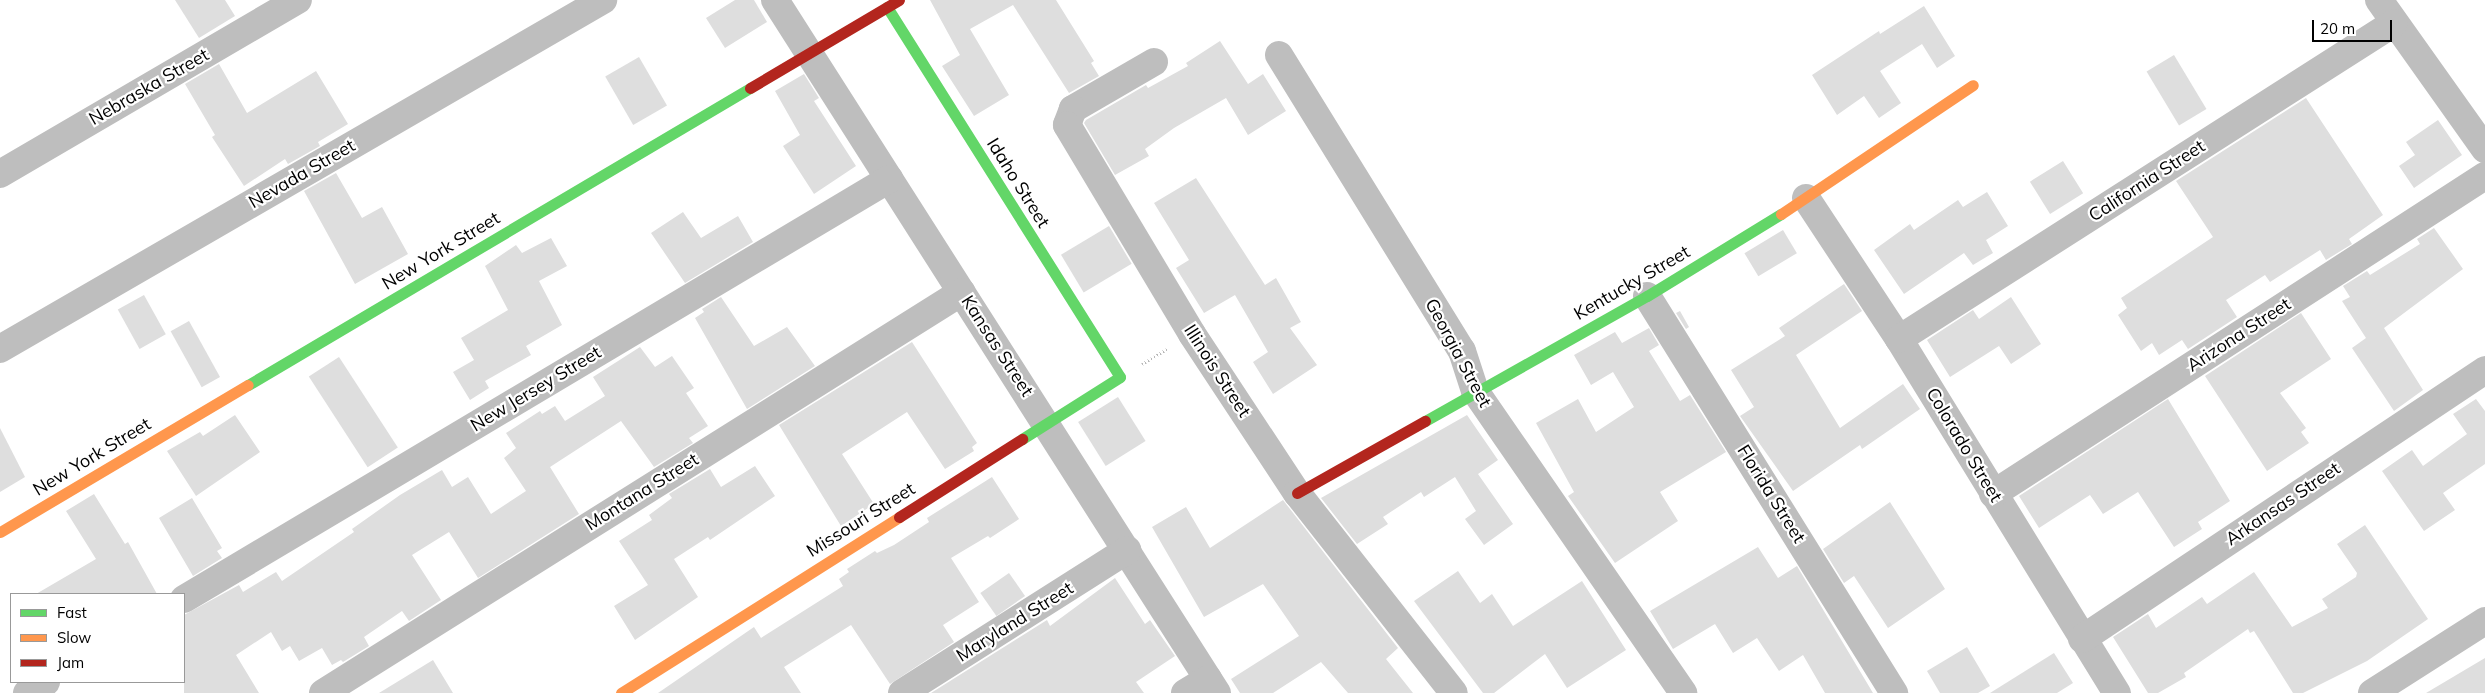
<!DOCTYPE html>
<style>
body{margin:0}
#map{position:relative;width:2485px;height:693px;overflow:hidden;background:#fff;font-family:Mulish,sans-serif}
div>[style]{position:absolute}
.building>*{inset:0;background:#dedede;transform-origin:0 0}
.path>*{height:3px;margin-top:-1.5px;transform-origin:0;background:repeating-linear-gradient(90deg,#b9b9b9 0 1px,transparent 0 3.5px)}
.street>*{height:28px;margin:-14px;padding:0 14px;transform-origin:14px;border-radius:14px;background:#bebebe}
.fast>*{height:11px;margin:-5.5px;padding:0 5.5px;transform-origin:5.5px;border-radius:5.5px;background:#63d668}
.slow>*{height:11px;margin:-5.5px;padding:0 5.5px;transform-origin:5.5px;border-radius:5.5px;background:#ff974d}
.jam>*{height:11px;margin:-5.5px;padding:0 5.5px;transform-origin:5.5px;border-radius:5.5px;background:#b3261e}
span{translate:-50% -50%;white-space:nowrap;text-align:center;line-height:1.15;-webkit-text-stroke:4.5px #fff;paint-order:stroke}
.street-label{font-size:18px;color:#000}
.legend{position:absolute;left:10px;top:593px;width:175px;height:90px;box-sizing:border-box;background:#fff;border:1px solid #999;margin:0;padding:6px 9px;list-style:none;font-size:15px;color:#000}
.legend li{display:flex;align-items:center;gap:10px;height:25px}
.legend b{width:25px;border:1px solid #999}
.scale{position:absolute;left:2312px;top:20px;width:80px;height:22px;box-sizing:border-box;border:2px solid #000;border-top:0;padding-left:6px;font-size:15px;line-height:18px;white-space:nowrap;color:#000;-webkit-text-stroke:4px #fff;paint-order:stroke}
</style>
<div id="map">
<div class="building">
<i style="clip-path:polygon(175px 0,225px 0,235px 16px,199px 38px)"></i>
<i style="clip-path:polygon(735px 0,754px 0,767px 22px,725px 48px,706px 18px)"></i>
<i style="clip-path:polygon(930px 0,1056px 0,1094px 61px,1091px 63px,1099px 76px,1069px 93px,1013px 5px,970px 29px,1009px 95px,974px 116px,942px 66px,960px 55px)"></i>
<i style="clip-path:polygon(1924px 6px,1955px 56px,1937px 68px,1922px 44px,1880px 71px,1901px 103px,1879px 118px,1864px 96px,1837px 115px,1812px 75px,1879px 31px,1880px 34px)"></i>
<i style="clip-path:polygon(1220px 41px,1248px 84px,1263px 74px,1286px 111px,1248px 135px,1226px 98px,1174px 128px,1145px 149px,1149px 156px,1115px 175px,1084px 123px,1086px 120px,1146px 85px,1148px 88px,1188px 66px,1186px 63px)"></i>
<i style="left:2174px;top:55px;width:63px;height:32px;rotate:59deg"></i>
<i style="left:639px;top:57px;width:56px;height:39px;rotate:60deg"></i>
<i style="clip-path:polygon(219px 64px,247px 113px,316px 71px,348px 124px,318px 142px,320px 146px,288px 164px,285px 159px,244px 186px,212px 137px,215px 135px,185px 84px)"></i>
<i style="clip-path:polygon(804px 74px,819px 98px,814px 101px,856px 166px,814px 194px,783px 146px,800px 135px,775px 91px)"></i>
<i style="clip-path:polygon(2306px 98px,2383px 215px,2349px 239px,2352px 244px,2326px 260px,2320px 250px,2270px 282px,2265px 275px,2226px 300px,2237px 317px,2188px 349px,2182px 340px,2159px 355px,2152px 343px,2141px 351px,2118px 315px,2127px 308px,2121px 298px,2213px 237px,2176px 181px)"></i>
<i style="clip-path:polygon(2438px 120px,2462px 155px,2414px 188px,2399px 166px,2415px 155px,2406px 142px)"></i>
<i style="left:2063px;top:161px;width:38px;height:39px;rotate:58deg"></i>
<i style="clip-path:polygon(336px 173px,362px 218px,382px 207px,408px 254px,355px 284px,304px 191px)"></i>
<i style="clip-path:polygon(1196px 178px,1265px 285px,1276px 278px,1301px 322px,1290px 328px,1317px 365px,1273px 394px,1253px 362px,1268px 352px,1235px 295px,1204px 313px,1176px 268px,1189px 260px,1154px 203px)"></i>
<i style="clip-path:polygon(1987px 192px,2008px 226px,1986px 240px,1993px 253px,1973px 265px,1964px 253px,1904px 294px,1874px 250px,1910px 224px,1914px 230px,1958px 200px,1963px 207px)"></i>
<i style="clip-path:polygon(683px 212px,701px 238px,738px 216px,753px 242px,685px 283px,651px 233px)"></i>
<i style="left:1109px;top:226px;width:44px;height:56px;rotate:59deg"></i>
<i style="clip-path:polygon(2434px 228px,2463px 269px,2384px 328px,2423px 390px,2394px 411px,2352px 348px,2366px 338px,2342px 301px,2350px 297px,2343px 286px,2367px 271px,2370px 275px,2420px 244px,2417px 239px)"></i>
<i style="left:1783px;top:230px;width:27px;height:45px;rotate:59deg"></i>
<i style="clip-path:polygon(551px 238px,567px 266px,539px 281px,562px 325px,526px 346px,531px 355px,485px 381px,489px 388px,470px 400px,453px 372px,474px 360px,461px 338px,508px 310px,485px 266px,516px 245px,522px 253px)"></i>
<i style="clip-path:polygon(1844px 284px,1862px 311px,1796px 355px,1840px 428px,1903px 384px,1920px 409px,1862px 449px,1860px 445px,1793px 491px,1740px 416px,1754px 407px,1731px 370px,1785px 336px,1779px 328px)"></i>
<i style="left:144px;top:295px;width:45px;height:30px;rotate:61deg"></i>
<i style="clip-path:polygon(721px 297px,754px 346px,787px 327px,815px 366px,747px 409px,695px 318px,704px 312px,702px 309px)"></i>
<i style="clip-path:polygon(2011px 297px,2041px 344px,2011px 364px,1999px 346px,1950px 377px,1927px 340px,1973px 310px,1979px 319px)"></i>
<i style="clip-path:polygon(1680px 311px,1689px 327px,1686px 329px,1676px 313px)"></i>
<i style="clip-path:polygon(2301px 313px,2331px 359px,2280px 393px,2306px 428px,2301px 432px,2309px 443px,2267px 471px,2205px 376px)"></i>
<i style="left:189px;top:321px;width:64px;height:21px;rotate:61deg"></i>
<i style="clip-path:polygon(1649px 328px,1659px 345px,1649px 351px,1680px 401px,1690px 395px,1726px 452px,1660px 492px,1678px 521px,1615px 563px,1568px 496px,1574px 492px,1536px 423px,1578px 399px,1596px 432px,1634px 407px,1613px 372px,1591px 385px,1574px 355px,1615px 332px,1622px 343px)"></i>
<i style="clip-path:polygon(912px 342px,977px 443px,972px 447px,974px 451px,945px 469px,907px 412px,842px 454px,874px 504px,841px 526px,779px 425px)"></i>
<i style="clip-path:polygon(640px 347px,655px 367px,672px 356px,694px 388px,686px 393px,708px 426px,689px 438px,693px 443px,654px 467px,621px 421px,550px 467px,579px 514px,478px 578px,449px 532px,412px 555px,441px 600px,409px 621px,402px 611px,364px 637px,369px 646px,343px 662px,341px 660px,332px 665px,322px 648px,299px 661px,290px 646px,282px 651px,271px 632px,236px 655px,259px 693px,184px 693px,184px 615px,239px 585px,243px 592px,276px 572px,282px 581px,354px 532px,352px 529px,400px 495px,442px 470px,452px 487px,468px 477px,491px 514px,526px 491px,504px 458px,516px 448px,506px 433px,540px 411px,542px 414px,555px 406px,565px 421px,605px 396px,593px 377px)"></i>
<i style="left:339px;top:357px;width:108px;height:36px;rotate:57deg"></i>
<i style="left:1118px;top:397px;width:52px;height:47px;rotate:58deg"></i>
<i style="clip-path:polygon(2168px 399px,2230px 501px,2198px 522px,2202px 529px,2174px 547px,2138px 492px,2103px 514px,2090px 495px,2039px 528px,2019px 496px)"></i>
<i style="clip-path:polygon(2476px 399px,2485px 411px,2485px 464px,2443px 493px,2455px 510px,2424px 531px,2382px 471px,2412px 450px,2423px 466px,2467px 434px,2453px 414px)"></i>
<i style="clip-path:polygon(235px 415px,260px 452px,196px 496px,167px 451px,200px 432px,203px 436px)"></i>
<i style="clip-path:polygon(1467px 415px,1498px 460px,1478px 474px,1513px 524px,1484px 545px,1465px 519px,1476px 511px,1455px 477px,1424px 497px,1421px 492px,1383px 517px,1388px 524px,1357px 544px,1321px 498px)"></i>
<i style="clip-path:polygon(0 428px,25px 477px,0 492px)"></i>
<i style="clip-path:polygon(755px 466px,775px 496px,710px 540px,708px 537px,674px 559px,698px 597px,635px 640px,614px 606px,648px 585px,619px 541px,652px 520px,649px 515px,672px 498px,669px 494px,710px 469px,721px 487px)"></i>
<i style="clip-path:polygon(992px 477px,1019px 519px,990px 538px,988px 536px,951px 558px,979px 602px,943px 625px,954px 642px,890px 684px,851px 625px,784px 667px,801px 693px,658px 693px,754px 627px,761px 638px,843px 586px,839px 579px,849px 572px,847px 569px,875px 551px,877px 553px,894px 545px,929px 522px,927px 518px)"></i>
<i style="clip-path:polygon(94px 494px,125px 544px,128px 542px,157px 594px,36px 594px,96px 559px,66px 511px)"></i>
<i style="clip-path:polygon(192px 498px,222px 548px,217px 551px,222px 558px,193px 576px,159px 518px)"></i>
<i style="clip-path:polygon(1283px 500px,1398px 648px,1386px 659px,1413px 693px,1348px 693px,1321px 662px,1273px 693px,1240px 693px,1231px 679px,1299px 636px,1263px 584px,1204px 617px,1152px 527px,1186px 507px,1210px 548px)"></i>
<i style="clip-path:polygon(1890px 502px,1945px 589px,1888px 628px,1854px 576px,1844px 583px,1823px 549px)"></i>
<i style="clip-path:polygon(2365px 525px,2428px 619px,2367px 661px,2303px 693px,2293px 693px,2254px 631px,2250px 633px,2248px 629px,2184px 673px,2186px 677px,2158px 693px,2148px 693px,2113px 637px,2148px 614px,2156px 628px,2202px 597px,2207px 604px,2254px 572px,2292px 627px,2328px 608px,2322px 599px,2356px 577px,2357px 573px,2337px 544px)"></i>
<i style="clip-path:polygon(1758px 547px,1778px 578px,1797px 566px,1873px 693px,1825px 693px,1803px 655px,1779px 671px,1757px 638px,1733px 653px,1715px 624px,1673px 649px,1650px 611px)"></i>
<i style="clip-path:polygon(1458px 571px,1480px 603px,1492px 594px,1513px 626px,1582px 581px,1626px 650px,1567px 688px,1545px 654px,1494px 693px,1483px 693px,1414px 601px)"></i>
<i style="left:1009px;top:573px;width:28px;height:35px;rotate:55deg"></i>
<i style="clip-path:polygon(1115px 578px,1145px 624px,1150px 620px,1175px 656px,1136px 682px,1144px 693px,931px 693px,1047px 620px,1050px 626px)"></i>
<i style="clip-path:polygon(1967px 647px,1990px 686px,1978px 693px,1940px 693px,1927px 671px)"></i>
<i style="clip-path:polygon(2054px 653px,2073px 683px,2057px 693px,1990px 693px)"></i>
<i style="clip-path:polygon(2485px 658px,2485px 693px,2426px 693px)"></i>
<i style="clip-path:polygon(433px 660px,453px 693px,379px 693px)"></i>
</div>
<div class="path">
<i style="left:1142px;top:364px;width:31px;rotate:-31deg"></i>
</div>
<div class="street">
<i style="left:775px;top:0;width:822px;rotate:57.47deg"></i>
<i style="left:2379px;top:0;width:183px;rotate:54.6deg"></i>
<i style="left:1279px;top:55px;width:348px;rotate:58.3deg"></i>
<i style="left:1462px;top:351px;width:42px;rotate:72deg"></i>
<i style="left:1475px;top:391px;width:367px;rotate:55.4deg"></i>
<i style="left:1154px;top:62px;width:94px;rotate:149.9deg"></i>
<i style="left:1073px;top:109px;width:17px;rotate:111deg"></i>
<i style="left:1067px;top:125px;width:244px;rotate:59.1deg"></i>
<i style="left:1192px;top:334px;width:191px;rotate:56.6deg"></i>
<i style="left:1297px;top:493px;width:254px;rotate:51.9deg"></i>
<i style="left:0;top:174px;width:345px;rotate:-30.3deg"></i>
<i style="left:1806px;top:198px;width:169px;rotate:56.6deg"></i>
<i style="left:1899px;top:339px;width:416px;rotate:58.4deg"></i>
<i style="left:1647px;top:296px;width:468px;rotate:58.1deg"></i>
<i style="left:1899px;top:339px;width:587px;rotate:-32.55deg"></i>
<i style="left:0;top:349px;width:697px;rotate:-30.06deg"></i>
<i style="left:1993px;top:494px;width:586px;rotate:-32.88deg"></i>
<i style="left:184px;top:599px;width:821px;rotate:-30.78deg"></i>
<i style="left:2082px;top:639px;width:485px;rotate:-33.7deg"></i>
<i style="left:27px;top:693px;width:22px;rotate:-30deg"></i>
<i style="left:323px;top:693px;width:754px;rotate:-32.11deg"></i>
<i style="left:902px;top:693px;width:267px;rotate:-32.4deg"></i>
<i style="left:1185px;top:693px;width:27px;rotate:-31deg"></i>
<i style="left:2372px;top:693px;width:134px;rotate:-32.5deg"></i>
</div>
<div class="fast">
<i style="left:887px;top:7px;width:437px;rotate:57.8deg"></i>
<i style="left:1120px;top:377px;width:116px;rotate:147.7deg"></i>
<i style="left:248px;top:385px;width:583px;rotate:-30.61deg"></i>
<i style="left:1425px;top:421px;width:255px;rotate:-29.4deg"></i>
<i style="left:1647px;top:296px;width:157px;rotate:-31.5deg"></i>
</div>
<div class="slow">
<i style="left:1781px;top:214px;width:231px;rotate:-33.9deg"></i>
<i style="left:0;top:532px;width:288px;rotate:-30.7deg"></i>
<i style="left:621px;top:693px;width:329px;rotate:-32.3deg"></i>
</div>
<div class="jam">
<i style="left:750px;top:88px;width:173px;rotate:-30.6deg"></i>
<i style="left:1297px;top:493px;width:147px;rotate:-29.4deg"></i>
<i style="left:899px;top:517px;width:146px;rotate:-32.4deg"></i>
</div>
<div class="street-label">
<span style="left:149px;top:87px;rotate:-30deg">Nebraska Street</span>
<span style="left:302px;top:174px;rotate:-30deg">Nevada Street</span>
<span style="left:2147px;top:181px;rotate:-33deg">California Street</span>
<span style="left:1018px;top:183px;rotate:58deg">Idaho Street</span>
<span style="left:441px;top:251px;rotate:-31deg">New York Street</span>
<span style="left:1632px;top:283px;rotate:-30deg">Kentucky Street</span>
<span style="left:2239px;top:335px;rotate:-33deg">Arizona Street</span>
<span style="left:997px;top:346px;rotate:57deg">Kansas Street</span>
<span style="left:1458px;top:353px;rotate:62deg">Georgia Street</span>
<span style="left:1217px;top:371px;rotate:57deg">Illinois Street</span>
<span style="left:536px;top:389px;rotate:-31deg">New Jersey Street</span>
<span style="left:1964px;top:445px;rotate:59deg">Colorado Street</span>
<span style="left:92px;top:457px;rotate:-31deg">New York Street</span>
<span style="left:642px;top:492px;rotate:-32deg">Montana Street</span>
<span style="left:1771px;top:494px;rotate:58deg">Florida Street</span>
<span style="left:2283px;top:504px;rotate:-34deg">Arkansas Street</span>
<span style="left:861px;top:520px;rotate:-32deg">Missouri Street</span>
<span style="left:1015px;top:622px;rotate:-32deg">Maryland Street</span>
</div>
<ul class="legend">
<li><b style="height:6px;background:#63d668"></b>Fast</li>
<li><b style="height:6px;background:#ff974d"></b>Slow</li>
<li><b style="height:6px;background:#b3261e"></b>Jam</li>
</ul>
<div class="scale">20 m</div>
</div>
